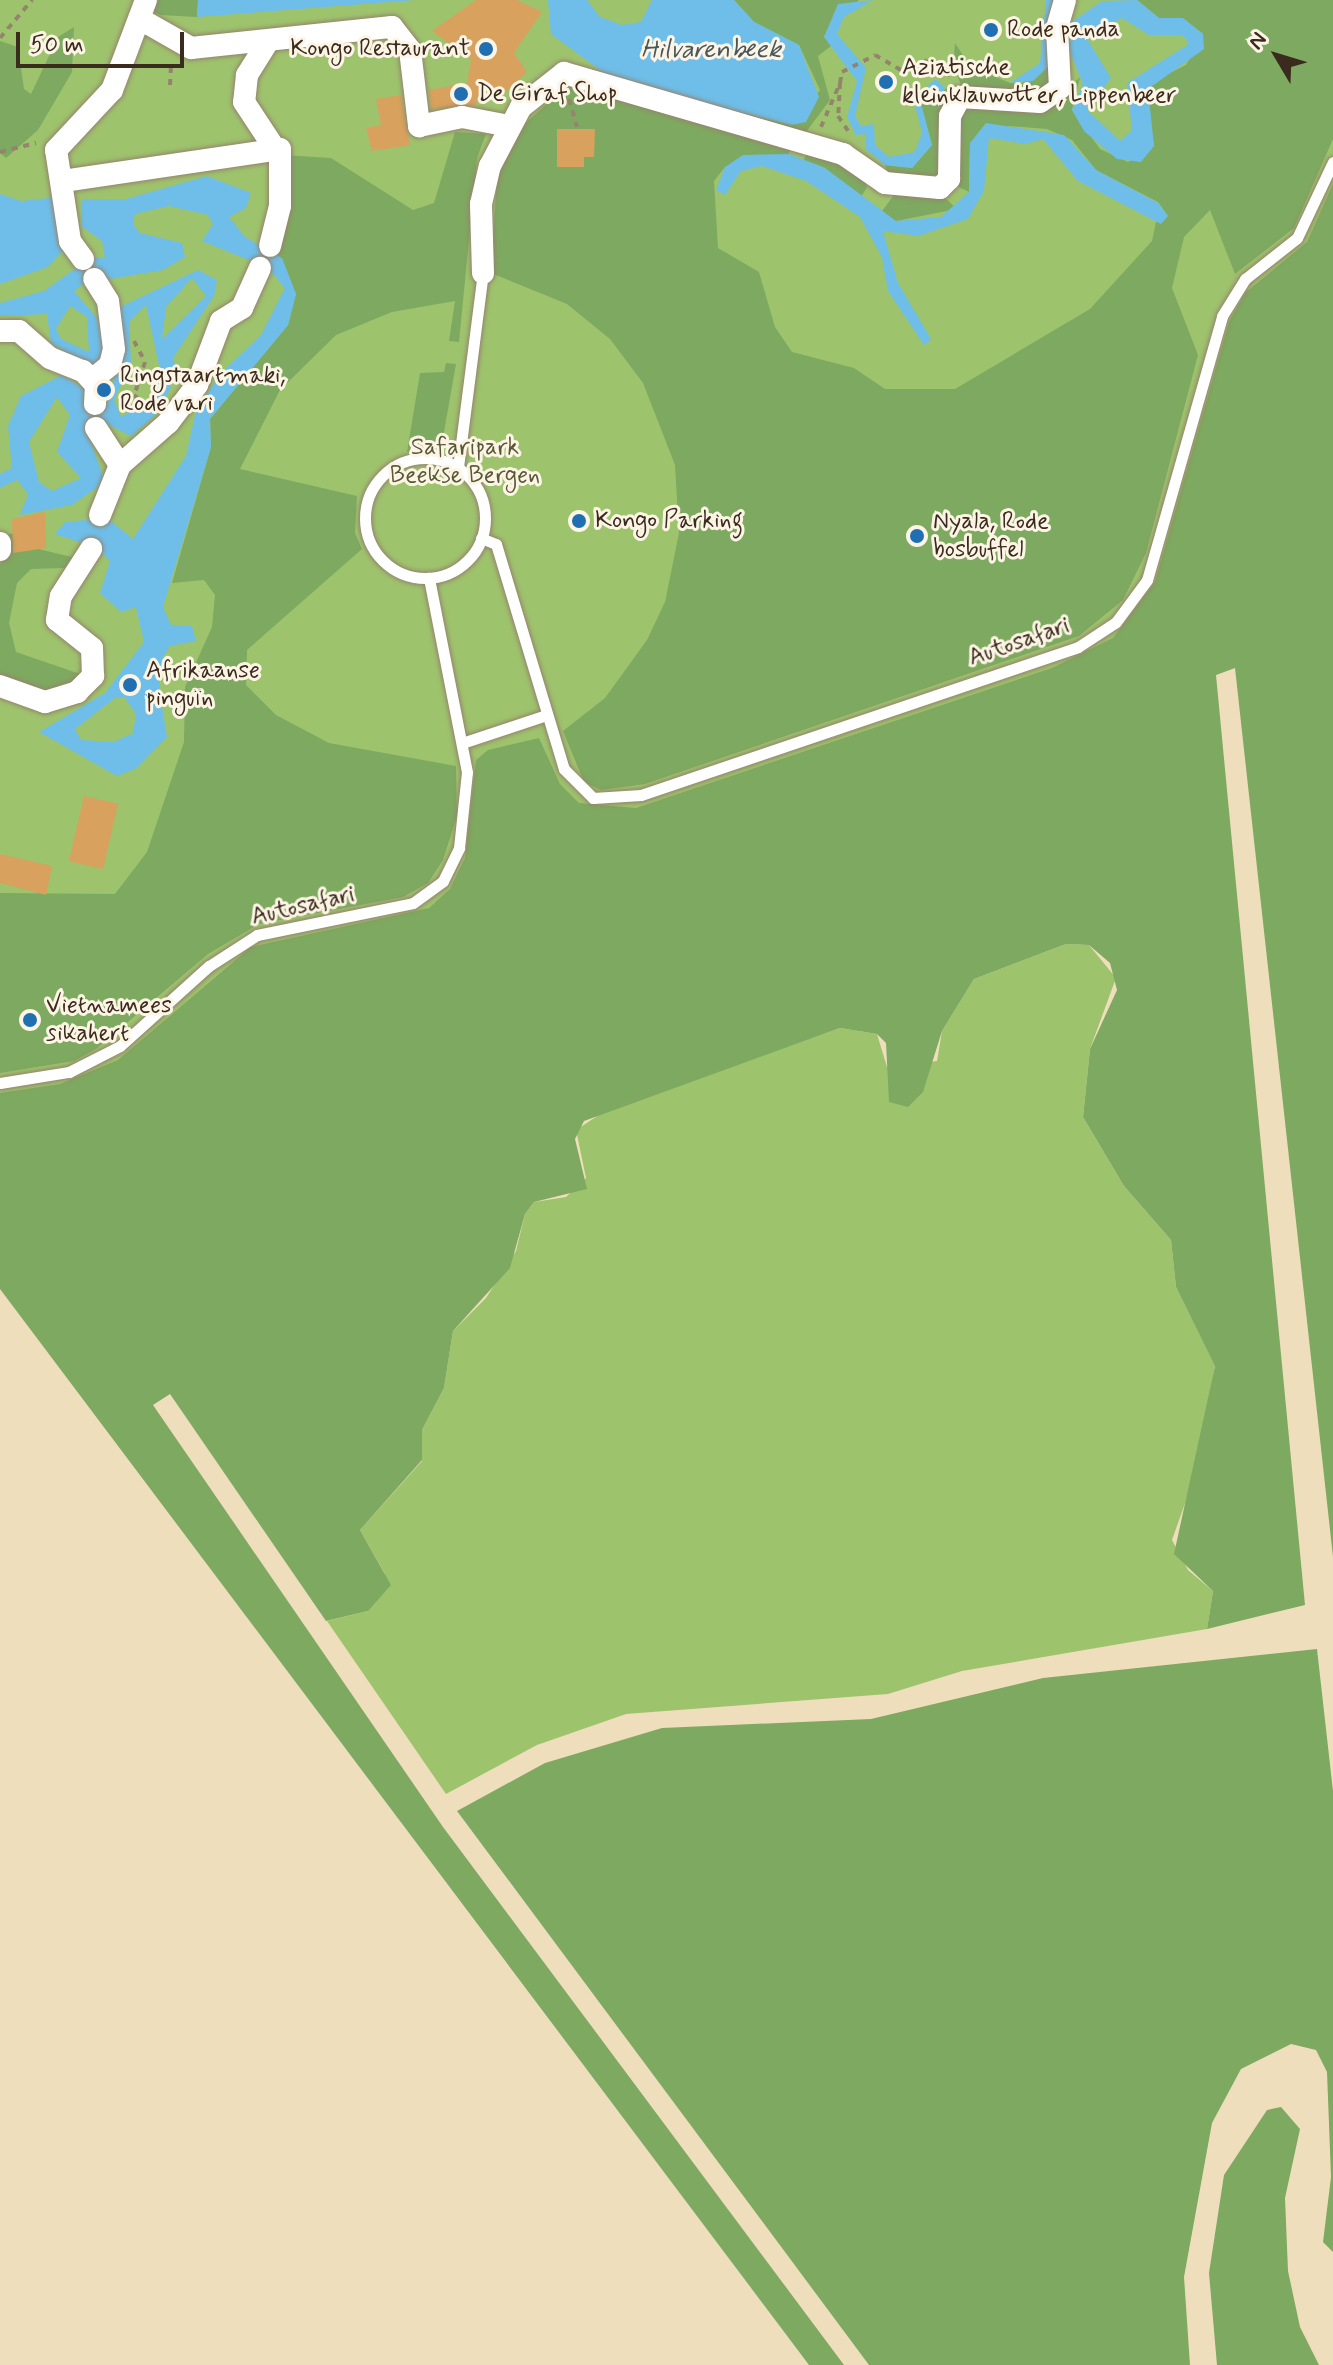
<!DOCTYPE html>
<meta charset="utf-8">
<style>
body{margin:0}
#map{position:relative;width:1333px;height:2365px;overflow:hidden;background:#efdebc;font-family:Mynerve,sans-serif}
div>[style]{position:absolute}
.green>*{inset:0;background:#9ec36d}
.forest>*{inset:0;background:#7ea960}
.water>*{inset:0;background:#6ebee9}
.building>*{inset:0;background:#d8a15d;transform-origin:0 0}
.path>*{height:4px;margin-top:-2px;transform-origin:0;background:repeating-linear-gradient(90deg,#95846d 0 6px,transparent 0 12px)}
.roads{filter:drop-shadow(0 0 2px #95846d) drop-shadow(0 0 2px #95846d)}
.lane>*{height:11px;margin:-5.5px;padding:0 5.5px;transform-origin:5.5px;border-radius:5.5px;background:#fff}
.lane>.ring{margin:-5.5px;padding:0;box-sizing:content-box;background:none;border:11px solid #fff;border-radius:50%}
.street>*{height:22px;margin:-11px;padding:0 11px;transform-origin:11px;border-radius:11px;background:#fff}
.dots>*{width:22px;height:22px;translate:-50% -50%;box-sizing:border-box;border:4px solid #fcf5e5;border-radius:50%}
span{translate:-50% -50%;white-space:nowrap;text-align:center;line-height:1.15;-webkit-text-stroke:6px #fcf5e5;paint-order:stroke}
.poi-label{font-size:24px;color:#3b2a1e}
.left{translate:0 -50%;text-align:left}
.right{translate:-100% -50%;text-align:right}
.park-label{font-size:24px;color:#595836}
.street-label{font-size:24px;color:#3b2a1e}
.water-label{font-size:26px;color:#4a565b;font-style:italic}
.north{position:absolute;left:1237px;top:16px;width:80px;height:80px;-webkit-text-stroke:6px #fcf5e5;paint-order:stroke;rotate:308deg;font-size:22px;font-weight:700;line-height:32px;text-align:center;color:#3b2a1e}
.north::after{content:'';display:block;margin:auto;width:28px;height:36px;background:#3b2a1e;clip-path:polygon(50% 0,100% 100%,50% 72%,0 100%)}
.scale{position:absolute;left:16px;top:32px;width:168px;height:36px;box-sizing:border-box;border:4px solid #3b2a1e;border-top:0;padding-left:10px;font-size:24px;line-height:28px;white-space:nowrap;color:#3b2a1e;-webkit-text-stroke:6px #fcf5e5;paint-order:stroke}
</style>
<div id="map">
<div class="green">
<i style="clip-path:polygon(0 0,1333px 0,1333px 631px,0 1130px)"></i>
<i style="clip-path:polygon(1066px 944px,1089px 945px,1116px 978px,1090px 1049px,1083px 1117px,1124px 1186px,1171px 1240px,1176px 1287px,1215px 1365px,1195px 1475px,1172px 1540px,1188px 1570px,1213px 1591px,1207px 1629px,962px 1671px,888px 1694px,626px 1714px,537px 1745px,446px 1794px,327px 1621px,368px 1611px,385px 1574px,360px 1530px,422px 1461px,422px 1430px,444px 1388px,453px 1331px,486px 1298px,516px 1251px,525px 1214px,534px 1202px,566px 1197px,586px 1178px,576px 1130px,605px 1111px,840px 1028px,877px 1034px,887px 1067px,937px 1061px,942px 1031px,974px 979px)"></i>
</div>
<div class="forest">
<i style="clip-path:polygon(152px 0,198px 0,197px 17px,160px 15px,149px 9px)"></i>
<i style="clip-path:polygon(734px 0,859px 0,824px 36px,831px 46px,818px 56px,830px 100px,803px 136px,673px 93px,792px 125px,820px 90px,799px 45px,754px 22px)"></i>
<i style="clip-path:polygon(1137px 0,1333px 0,1333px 139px,1294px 228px,1235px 274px,1210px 210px,1184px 237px,1172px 288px,1198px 355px,1146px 553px,1123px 600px,1079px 636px,645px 784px,601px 790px,584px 782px,563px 731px,605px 698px,647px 640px,665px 602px,679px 533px,675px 465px,643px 383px,610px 339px,567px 304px,491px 273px,497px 177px,519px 129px,572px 81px,791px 146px,788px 156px,725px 167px,714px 181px,718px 248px,759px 272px,775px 327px,792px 352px,854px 368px,885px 389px,955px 389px,1090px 309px,1152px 241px,1156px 222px,1168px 216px,1158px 202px,1096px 170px,1072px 140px,1047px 129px,1009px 126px,970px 143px,969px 192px,955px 185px,962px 111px,1064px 92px,1080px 77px,1072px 110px,1100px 149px,1128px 162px,1154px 146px,1145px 96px,1154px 81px,1186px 65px,1203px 34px,1183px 19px,1159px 18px)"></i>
<i style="clip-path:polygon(74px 27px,72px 72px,38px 130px,6px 158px,0 153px,0 41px,18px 47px,24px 89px,31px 94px,58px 37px)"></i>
<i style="clip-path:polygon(955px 43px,970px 66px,1010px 83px,1022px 83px,1051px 62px,1049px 91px,962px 87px,953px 66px)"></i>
<i style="clip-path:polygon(948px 88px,941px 175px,890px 177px,885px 165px,912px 168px,932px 145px,921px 104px)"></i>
<i style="clip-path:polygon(455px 132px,486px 134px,477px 158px,459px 342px,449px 341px,455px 301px,392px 312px,336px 335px,280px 390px,240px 469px,357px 496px,355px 533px,362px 549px,247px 650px,246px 685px,276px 715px,329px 743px,456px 766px,457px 816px,443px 860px,428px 883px,403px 897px,259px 924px,208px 954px,96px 1049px,74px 1061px,0 1073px,0 893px,115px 894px,147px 852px,184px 742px,185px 687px,212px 627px,215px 595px,204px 580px,172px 583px,211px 447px,210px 419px,288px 325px,296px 294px,274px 251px,283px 155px,331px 158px,413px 210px,434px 203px)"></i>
<i style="clip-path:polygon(807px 151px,862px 174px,867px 187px,860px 199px,825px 168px,804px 160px)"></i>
<i style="clip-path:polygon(1333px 184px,1333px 1557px,1235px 668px,1216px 675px,1305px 1605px,1207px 1629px,1213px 1591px,1174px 1554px,1215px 1366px,1176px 1287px,1171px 1240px,1124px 1186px,1083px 1117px,1090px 1049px,1117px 990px,1110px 963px,1089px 945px,1066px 944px,974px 979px,942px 1031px,923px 1092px,908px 1107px,889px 1102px,886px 1043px,877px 1034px,840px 1028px,584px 1121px,575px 1139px,587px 1189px,534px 1202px,525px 1214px,510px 1268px,453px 1331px,444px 1388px,422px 1430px,422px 1460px,360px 1530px,391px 1585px,368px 1611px,326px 1621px,170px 1394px,153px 1405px,443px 1827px,844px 2365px,809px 2365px,0 1289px,0 1093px,60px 1084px,118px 1060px,251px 947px,429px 908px,450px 889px,465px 858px,476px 760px,488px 750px,539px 738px,560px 784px,579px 803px,636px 808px,1052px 668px,1113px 638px,1155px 582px,1229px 322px,1245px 293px,1307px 242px)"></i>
<i style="clip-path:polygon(899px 188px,943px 196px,957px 209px,896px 221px,880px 214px)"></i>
<i style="clip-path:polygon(446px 363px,456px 364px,441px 449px,407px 452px,420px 373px,444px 372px)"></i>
<i style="clip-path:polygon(16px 533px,38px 549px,72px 557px,65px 568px,31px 569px,17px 583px,9px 623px,16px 652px,86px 676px,55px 696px,0 680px,0 564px,7px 556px,4px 535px)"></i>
<i style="clip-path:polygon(1317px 1649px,1333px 1791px,1333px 2252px,1323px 2242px,1331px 2177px,1327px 2072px,1316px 2050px,1291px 2044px,1241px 2069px,1212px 2123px,1184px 2277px,1190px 2365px,869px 2365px,457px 1811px,545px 1763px,662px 1728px,871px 1719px,1043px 1678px)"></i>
<i style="clip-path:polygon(1281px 2107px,1300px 2129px,1285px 2198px,1288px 2271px,1300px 2327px,1319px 2365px,1217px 2365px,1209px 2273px,1224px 2175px,1267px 2110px)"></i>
</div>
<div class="water">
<i style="clip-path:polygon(198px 0,415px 0,197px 17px)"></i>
<i style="clip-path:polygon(548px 0,587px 0,600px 17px,622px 25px,641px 22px,652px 0,734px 0,754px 22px,799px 45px,819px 97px,806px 122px,792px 125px,647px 90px,604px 73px,551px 34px)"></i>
<i style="clip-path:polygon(873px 0,844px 17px,837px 34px,866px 68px,855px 116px,861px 126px,874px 124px,875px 145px,889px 157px,915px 152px,922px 132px,913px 98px,936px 79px,946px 89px,921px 104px,932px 145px,912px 168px,885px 165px,866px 149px,865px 134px,856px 135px,847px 117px,857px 81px,824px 37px,838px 4px)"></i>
<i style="clip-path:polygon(1046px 0,1055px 0,1049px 66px,1033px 81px,1010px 83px,1040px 63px)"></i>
<i style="clip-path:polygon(evenodd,1137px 0,1159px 18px,1183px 18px,1203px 34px,1204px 49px,1148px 89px,1154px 146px,1141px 162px,1117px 159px,1084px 131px,1072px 110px,1083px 84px,1069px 49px,1070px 23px,1102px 1px,1137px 0,1122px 18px,1149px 35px,1183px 35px,1189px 44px,1127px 83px,1132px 130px,1120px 141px,1087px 110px,1111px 78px,1087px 39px,1122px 18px)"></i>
<i style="clip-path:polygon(986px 123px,1064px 135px,1096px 170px,1158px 203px,1168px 216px,1161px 224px,1078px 181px,1043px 139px,1025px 144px,989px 138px,984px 191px,968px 219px,918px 236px,883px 231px,898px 283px,931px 339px,924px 345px,888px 291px,882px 257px,860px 217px,806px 181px,762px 166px,741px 171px,725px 195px,716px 190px,725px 167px,743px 155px,789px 154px,825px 168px,896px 221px,941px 217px,969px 192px,970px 143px)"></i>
<i style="clip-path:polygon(evenodd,207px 176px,251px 193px,246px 208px,229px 217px,245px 237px,282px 258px,296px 294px,288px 325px,210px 419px,211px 447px,163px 607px,171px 625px,192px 626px,196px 641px,170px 646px,163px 657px,159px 688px,167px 737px,137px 768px,117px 776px,39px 732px,105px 693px,144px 642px,136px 607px,121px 612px,100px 593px,110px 561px,97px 548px,55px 534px,65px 522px,107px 518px,133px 539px,186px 456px,196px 411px,219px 375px,261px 335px,285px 288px,268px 268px,202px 241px,213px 224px,208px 215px,169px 206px,135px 214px,133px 224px,140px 233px,182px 243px,185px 257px,163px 270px,110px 279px,98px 273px,74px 291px,97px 318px,106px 358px,93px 368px,51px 343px,47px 314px,0 316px,0 303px,44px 291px,90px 258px,105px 257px,102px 241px,81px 226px,81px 199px,126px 199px,207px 176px,70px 306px,87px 317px,89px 352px,61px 339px,56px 329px,70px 306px,207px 176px,115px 698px,125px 698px,136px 714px,133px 733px,114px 742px,81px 740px,75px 729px,115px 698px)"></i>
<i style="clip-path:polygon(0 194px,21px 201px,57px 197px,65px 249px,48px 267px,0 284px)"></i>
<i style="clip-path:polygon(evenodd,198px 270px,217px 280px,214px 296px,173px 358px,178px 372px,159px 412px,131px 436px,107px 424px,86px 428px,105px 482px,72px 505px,20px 515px,28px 494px,17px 480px,0 488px,0 474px,12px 468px,8px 426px,21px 396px,62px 375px,83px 388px,85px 409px,106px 405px,122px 351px,118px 308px,198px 270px,192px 278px,206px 296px,162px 339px,166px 307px,192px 278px,198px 270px,146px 305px,161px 374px,150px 399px,121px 417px,114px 400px,131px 362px,129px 322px,146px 305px,198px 270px,57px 397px,70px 415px,57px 452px,81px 478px,52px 491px,39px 482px,29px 442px,57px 397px)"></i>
</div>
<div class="building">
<i style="clip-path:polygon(476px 0,517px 0,542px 12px,514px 53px,527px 72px,504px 93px,480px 92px,476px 105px,431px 109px,429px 90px,467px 83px,471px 60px,432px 31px)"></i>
<i style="clip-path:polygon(401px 95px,410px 145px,372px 151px,366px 128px,381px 125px,376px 99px)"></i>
<i style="clip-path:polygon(557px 129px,595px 129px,594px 157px,584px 157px,584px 167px,557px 167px)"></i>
<i style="clip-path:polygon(45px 512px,46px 548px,13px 553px,12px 519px)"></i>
<i style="left:84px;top:796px;width:35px;height:67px;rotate:13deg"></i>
<i style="clip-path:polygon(0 854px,52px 866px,46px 895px,0 883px)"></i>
</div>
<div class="path">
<i style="left:0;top:38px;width:50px;rotate:-49.9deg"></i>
<i style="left:840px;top:83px;width:11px;rotate:-80deg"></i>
<i style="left:842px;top:72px;width:37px;rotate:-27deg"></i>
<i style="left:875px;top:55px;width:34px;rotate:30deg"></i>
<i style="left:905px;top:72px;width:22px;rotate:-32deg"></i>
<i style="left:924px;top:60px;width:35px;rotate:31deg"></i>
<i style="left:170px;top:85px;width:22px;rotate:-87deg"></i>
<i style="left:569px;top:99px;width:29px;rotate:74deg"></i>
<i style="left:821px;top:127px;width:48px;rotate:-66.6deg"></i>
<i style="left:840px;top:83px;width:33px;rotate:93deg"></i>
<i style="left:838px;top:116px;width:18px;rotate:56deg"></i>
<i style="left:0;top:152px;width:37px;rotate:-14deg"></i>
<i style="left:134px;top:341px;width:24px;rotate:62deg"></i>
<i style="left:145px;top:362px;width:35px;rotate:108deg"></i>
<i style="left:134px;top:395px;width:21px;rotate:41deg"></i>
</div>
<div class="roads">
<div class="lane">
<i class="ring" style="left:365px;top:458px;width:109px;height:109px"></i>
<i style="left:458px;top:467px;width:196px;rotate:-82.7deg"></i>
<i style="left:481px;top:538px;width:16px;rotate:22deg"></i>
<i style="left:496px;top:544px;width:235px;rotate:73.2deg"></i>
<i style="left:564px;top:769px;width:41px;rotate:45deg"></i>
<i style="left:593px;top:798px;width:48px;rotate:-3.6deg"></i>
<i style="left:641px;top:795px;width:461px;rotate:-18.7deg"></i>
<i style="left:1078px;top:647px;width:45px;rotate:-33.3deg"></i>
<i style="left:1116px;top:622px;width:52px;rotate:-53.6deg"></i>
<i style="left:1147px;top:580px;width:274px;rotate:-74.1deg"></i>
<i style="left:1222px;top:316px;width:44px;rotate:-58.1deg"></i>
<i style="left:1245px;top:279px;width:66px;rotate:-38.3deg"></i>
<i style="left:1297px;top:238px;width:84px;rotate:-64.7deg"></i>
<i style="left:462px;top:743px;width:89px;rotate:-18.4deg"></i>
<i style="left:0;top:1083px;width:70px;rotate:-9.1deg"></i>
<i style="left:69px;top:1072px;width:57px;rotate:-27deg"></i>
<i style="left:120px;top:1046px;width:120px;rotate:-42deg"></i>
<i style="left:209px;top:966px;width:57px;rotate:-32.9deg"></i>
<i style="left:257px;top:935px;width:159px;rotate:-11.6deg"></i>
<i style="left:413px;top:903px;width:37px;rotate:-36deg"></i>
<i style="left:443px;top:881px;width:37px;rotate:-64deg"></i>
<i style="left:459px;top:848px;width:76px;rotate:-84deg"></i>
<i style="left:467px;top:772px;width:198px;rotate:-101.1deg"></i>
</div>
<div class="street">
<i style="left:140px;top:19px;width:59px;rotate:29.6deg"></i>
<i style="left:191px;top:48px;width:202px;rotate:-6deg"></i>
<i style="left:392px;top:27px;width:29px;rotate:52deg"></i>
<i style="left:410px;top:50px;width:77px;rotate:83.2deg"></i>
<i style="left:419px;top:126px;width:44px;rotate:-11.8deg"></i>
<i style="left:462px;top:117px;width:48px;rotate:10.8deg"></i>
<i style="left:267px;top:43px;width:38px;rotate:122deg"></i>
<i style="left:247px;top:75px;width:27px;rotate:96deg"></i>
<i style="left:244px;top:102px;width:56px;rotate:56.6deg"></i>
<i style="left:63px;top:181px;width:219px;rotate:-8.4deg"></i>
<i style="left:280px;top:149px;width:57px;rotate:90deg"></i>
<i style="left:280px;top:206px;width:41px;rotate:104deg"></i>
<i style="left:83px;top:259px;width:22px;rotate:-126deg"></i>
<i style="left:70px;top:241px;width:92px;rotate:-98.7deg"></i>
<i style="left:56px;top:150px;width:82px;rotate:-47deg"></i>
<i style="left:112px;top:90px;width:96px;rotate:-69.3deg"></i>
<i style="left:483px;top:273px;width:69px;rotate:-91.7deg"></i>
<i style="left:481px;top:204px;width:39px;rotate:-77deg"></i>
<i style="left:490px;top:166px;width:67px;rotate:-62.3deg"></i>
<i style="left:521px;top:107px;width:55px;rotate:-38.3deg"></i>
<i style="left:564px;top:73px;width:291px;rotate:16.2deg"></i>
<i style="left:843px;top:154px;width:51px;rotate:34.6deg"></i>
<i style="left:885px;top:183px;width:55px;rotate:5.2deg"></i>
<i style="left:940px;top:188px;width:13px;rotate:-45deg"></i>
<i style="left:949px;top:179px;width:63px;rotate:-89.1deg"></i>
<i style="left:950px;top:116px;width:21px;rotate:-62deg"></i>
<i style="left:960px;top:97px;width:80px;rotate:3.6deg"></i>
<i style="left:1040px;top:102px;width:24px;rotate:-35deg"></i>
<i style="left:1060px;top:88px;width:60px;rotate:-92.9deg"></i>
<i style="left:1057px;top:28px;width:29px;rotate:-74deg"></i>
<i style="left:0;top:331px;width:19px"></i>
<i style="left:19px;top:331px;width:41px;rotate:41.1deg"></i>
<i style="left:50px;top:358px;width:35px;rotate:22deg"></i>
<i style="left:83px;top:371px;width:19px;rotate:47deg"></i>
<i style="left:96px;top:385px;width:19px;rotate:93deg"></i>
<i style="left:93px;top:379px;width:22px;rotate:-39deg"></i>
<i style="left:110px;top:365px;width:16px;rotate:-76deg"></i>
<i style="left:114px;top:349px;width:48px;rotate:-97.1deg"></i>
<i style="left:108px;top:301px;width:26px;rotate:-122deg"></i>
<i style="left:96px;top:428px;width:44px;rotate:57deg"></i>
<i style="left:120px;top:465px;width:54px;rotate:111.8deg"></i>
<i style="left:120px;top:465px;width:64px;rotate:-41.2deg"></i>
<i style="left:168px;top:423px;width:48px;rotate:-52.7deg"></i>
<i style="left:197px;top:385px;width:68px;rotate:-69.4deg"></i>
<i style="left:221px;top:321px;width:25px;rotate:-32deg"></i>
<i style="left:242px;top:308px;width:44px;rotate:-65.8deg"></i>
<i style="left:0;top:543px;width:7px;rotate:90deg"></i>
<i style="left:0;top:686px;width:48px;rotate:19.6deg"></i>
<i style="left:45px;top:702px;width:34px;rotate:-17deg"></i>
<i style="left:77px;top:692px;width:23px;rotate:-45deg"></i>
<i style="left:93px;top:676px;width:28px;rotate:-92deg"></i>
<i style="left:92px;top:648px;width:45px;rotate:-141.3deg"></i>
<i style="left:57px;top:620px;width:24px;rotate:-81deg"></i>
<i style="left:61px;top:596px;width:56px;rotate:-57.4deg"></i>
</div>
</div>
<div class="dots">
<i style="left:991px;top:30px;background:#1f6fb2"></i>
<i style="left:486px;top:49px;background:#1f6fb2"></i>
<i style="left:886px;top:82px;background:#1f6fb2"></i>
<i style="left:461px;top:94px;background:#1f6fb2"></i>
<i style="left:104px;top:390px;background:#1f6fb2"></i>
<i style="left:579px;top:521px;background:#1f6fb2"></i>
<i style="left:917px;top:536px;background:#1f6fb2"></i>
<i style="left:130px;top:685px;background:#1f6fb2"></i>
<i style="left:30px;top:1020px;background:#1f6fb2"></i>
</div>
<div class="poi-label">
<span class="left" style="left:1007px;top:30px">Rode panda</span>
<span class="right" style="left:470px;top:49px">Kongo Restaurant</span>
<span class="left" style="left:902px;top:82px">Aziatische<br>kleinklauwotter, Lippenbeer</span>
<span class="left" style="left:477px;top:94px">De Giraf Shop</span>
<span class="left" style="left:120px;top:390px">Ringstaartmaki,<br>Rode vari</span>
<span class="left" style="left:595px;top:521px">Kongo Parking</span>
<span class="left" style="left:933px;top:536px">Nyala, Rode<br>bosbuffel</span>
<span class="left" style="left:146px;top:685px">Afrikaanse<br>pinguïn</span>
<span class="left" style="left:46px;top:1020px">Vietnamees<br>sikahert</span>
</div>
<div class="park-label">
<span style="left:465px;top:462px">Safaripark<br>Beekse Bergen</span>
</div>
<div class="street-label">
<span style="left:1019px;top:642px;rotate:-19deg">Autosafari</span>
<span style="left:303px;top:906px;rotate:-13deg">Autosafari</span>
</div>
<div class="water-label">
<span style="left:711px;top:51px">Hilvarenbeek</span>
</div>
<div class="north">N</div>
<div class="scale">50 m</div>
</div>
